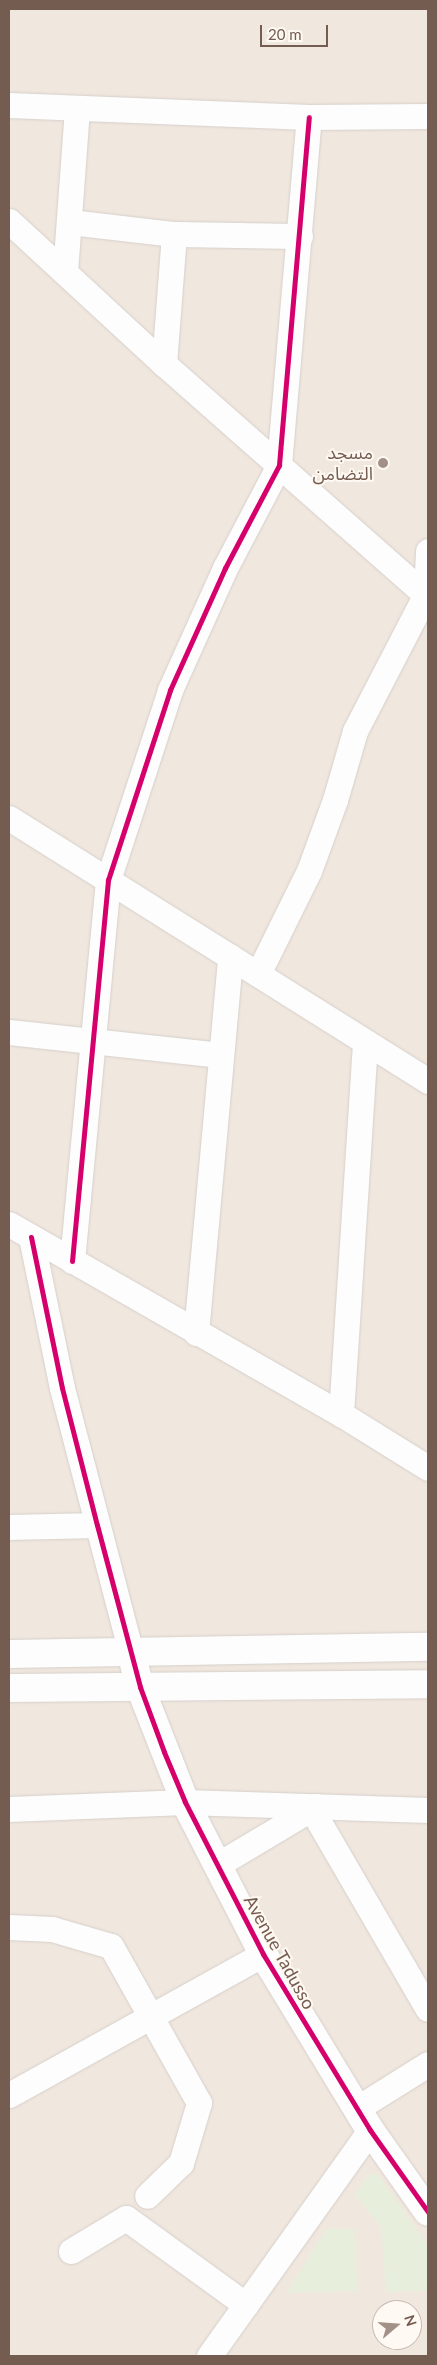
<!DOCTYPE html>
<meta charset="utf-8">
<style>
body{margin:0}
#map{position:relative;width:437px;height:2365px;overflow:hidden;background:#f8f4f0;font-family:Lato,"Noto Sans Arabic",sans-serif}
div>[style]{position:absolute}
.residential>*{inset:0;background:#f0e7de}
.green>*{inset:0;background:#e7eedc}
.roads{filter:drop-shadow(0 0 1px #d5d0cb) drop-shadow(0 0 1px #d5d0cb)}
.street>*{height:25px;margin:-12.5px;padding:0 12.5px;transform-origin:12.5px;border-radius:12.5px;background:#fefdfd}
.secondary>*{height:28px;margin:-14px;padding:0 14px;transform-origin:14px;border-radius:14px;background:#fefdfd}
.cycleway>*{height:5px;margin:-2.5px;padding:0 2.5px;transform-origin:2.5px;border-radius:2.5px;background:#d6006c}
.dots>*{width:14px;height:14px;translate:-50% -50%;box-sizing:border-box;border:2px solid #fef9f3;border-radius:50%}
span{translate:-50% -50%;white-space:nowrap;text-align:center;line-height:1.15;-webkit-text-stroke:4px #fef9f3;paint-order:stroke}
.poi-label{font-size:18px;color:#755c50}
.right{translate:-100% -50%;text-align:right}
.street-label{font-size:18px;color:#755c50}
.frame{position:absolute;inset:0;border:10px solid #755c50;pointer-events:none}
.north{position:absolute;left:372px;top:2300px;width:50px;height:50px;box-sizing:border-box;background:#fef9f3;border:1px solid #c7bab2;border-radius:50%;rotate:72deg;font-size:14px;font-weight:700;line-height:20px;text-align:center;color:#755c50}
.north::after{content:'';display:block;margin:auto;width:18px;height:22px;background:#a39188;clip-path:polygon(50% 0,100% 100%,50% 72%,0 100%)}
.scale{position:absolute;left:260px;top:25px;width:68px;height:22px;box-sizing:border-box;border:2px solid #755c50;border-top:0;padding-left:6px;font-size:15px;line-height:18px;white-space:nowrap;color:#755c50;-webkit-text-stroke:4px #fef9f3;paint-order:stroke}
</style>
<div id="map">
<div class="residential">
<i style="clip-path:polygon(evenodd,9px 9px,428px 9px,428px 2356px,9px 2356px,9px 9px,382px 2310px,412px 2310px,412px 2340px,382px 2340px,382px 2310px)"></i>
</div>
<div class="green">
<i style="clip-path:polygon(371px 2172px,381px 2178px,428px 2246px,428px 2291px,386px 2292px,381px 2226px,354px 2194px)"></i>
<i style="clip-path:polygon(326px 2229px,354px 2229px,358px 2291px,287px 2293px)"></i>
</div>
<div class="roads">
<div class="street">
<i style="left:9px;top:105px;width:300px;rotate:2.3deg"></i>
<i style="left:309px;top:117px;width:119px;rotate:-0.5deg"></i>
<i style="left:9px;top:221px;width:211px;rotate:42.7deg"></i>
<i style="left:164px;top:364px;width:352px;rotate:41.4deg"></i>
<i style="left:70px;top:222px;width:105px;rotate:6.6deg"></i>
<i style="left:174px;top:234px;width:126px;rotate:0.9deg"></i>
<i style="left:65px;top:272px;width:164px;rotate:-85.8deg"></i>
<i style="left:164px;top:364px;width:130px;rotate:-85.6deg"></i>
<i style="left:9px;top:818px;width:495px;rotate:32.1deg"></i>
<i style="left:258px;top:974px;width:115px;rotate:-63.7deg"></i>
<i style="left:309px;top:871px;width:76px;rotate:-69.9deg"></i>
<i style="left:335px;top:800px;width:72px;rotate:-73.8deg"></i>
<i style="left:355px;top:731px;width:154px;rotate:-62.6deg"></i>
<i style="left:426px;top:594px;width:43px;rotate:-87.3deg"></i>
<i style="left:9px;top:1032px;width:213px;rotate:6.2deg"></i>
<i style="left:9px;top:1224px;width:383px;rotate:29.8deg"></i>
<i style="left:341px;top:1414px;width:102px;rotate:31.8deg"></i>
<i style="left:31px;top:1237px;width:154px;rotate:78.4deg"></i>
<i style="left:62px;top:1388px;width:273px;rotate:75.4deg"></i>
<i style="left:72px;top:1261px;width:383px;rotate:-84.6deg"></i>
<i style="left:108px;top:880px;width:200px;rotate:-71.9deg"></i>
<i style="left:170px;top:690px;width:134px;rotate:-65.7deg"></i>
<i style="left:225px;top:568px;width:116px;rotate:-62.3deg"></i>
<i style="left:279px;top:465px;width:349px;rotate:-85.1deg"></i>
<i style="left:196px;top:1333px;width:378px;rotate:-84.8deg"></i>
<i style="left:341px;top:1414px;width:373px;rotate:-86.3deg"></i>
<i style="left:9px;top:1527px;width:88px;rotate:-1.3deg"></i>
<i style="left:9px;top:1809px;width:176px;rotate:-2.3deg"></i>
<i style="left:185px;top:1802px;width:243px;rotate:1.9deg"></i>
<i style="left:217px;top:1865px;width:115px;rotate:-30.8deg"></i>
<i style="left:316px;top:1806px;width:16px;rotate:79deg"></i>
<i style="left:319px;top:1822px;width:216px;rotate:59.8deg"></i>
<i style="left:9px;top:1927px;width:43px;rotate:2.7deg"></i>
<i style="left:52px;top:1929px;width:61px;rotate:16.1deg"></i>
<i style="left:111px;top:1946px;width:180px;rotate:60.7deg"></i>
<i style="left:199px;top:2103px;width:63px;rotate:106.7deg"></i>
<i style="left:181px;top:2163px;width:47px;rotate:135.9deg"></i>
<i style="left:9px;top:2095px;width:291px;rotate:-29deg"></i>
<i style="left:356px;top:2109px;width:85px;rotate:-32deg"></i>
<i style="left:71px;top:2251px;width:64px;rotate:-31deg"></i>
<i style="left:126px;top:2218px;width:148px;rotate:35.9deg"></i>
<i style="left:209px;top:2356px;width:277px;rotate:-54.5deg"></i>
</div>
<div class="secondary">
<i style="left:131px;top:1652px;width:36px;rotate:76deg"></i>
<i style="left:140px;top:1687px;width:123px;rotate:68.6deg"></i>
<i style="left:185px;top:1802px;width:171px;rotate:62.8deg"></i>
<i style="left:263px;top:1954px;width:206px;rotate:58.7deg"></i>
<i style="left:370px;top:2130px;width:100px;rotate:54.7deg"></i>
<i style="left:9px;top:1654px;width:419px;rotate:-1deg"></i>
<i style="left:9px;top:1688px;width:419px;rotate:-0.5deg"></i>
</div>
</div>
<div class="cycleway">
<i style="left:31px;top:1237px;width:154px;rotate:78.4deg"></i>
<i style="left:62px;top:1388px;width:141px;rotate:75.7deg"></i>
<i style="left:97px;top:1525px;width:168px;rotate:75.1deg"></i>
<i style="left:140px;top:1687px;width:69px;rotate:69.7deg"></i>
<i style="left:164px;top:1752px;width:54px;rotate:67.2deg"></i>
<i style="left:185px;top:1802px;width:171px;rotate:62.8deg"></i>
<i style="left:263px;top:1954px;width:206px;rotate:58.7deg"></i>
<i style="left:370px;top:2130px;width:100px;rotate:54.7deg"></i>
<i style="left:72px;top:1261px;width:383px;rotate:-84.6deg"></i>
<i style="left:108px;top:880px;width:200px;rotate:-71.9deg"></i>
<i style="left:170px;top:690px;width:134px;rotate:-65.7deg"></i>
<i style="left:225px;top:568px;width:116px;rotate:-62.3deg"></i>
<i style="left:279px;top:465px;width:349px;rotate:-85.1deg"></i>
</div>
<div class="dots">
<i style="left:383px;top:463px;background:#a39188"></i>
</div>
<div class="poi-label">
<span class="right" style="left:373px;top:463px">مسجد<br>التضامن</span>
</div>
<div class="street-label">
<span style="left:280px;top:1952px;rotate:61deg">Avenue Tadusso</span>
</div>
<div class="frame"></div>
<div class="north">N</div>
<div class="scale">20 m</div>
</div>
